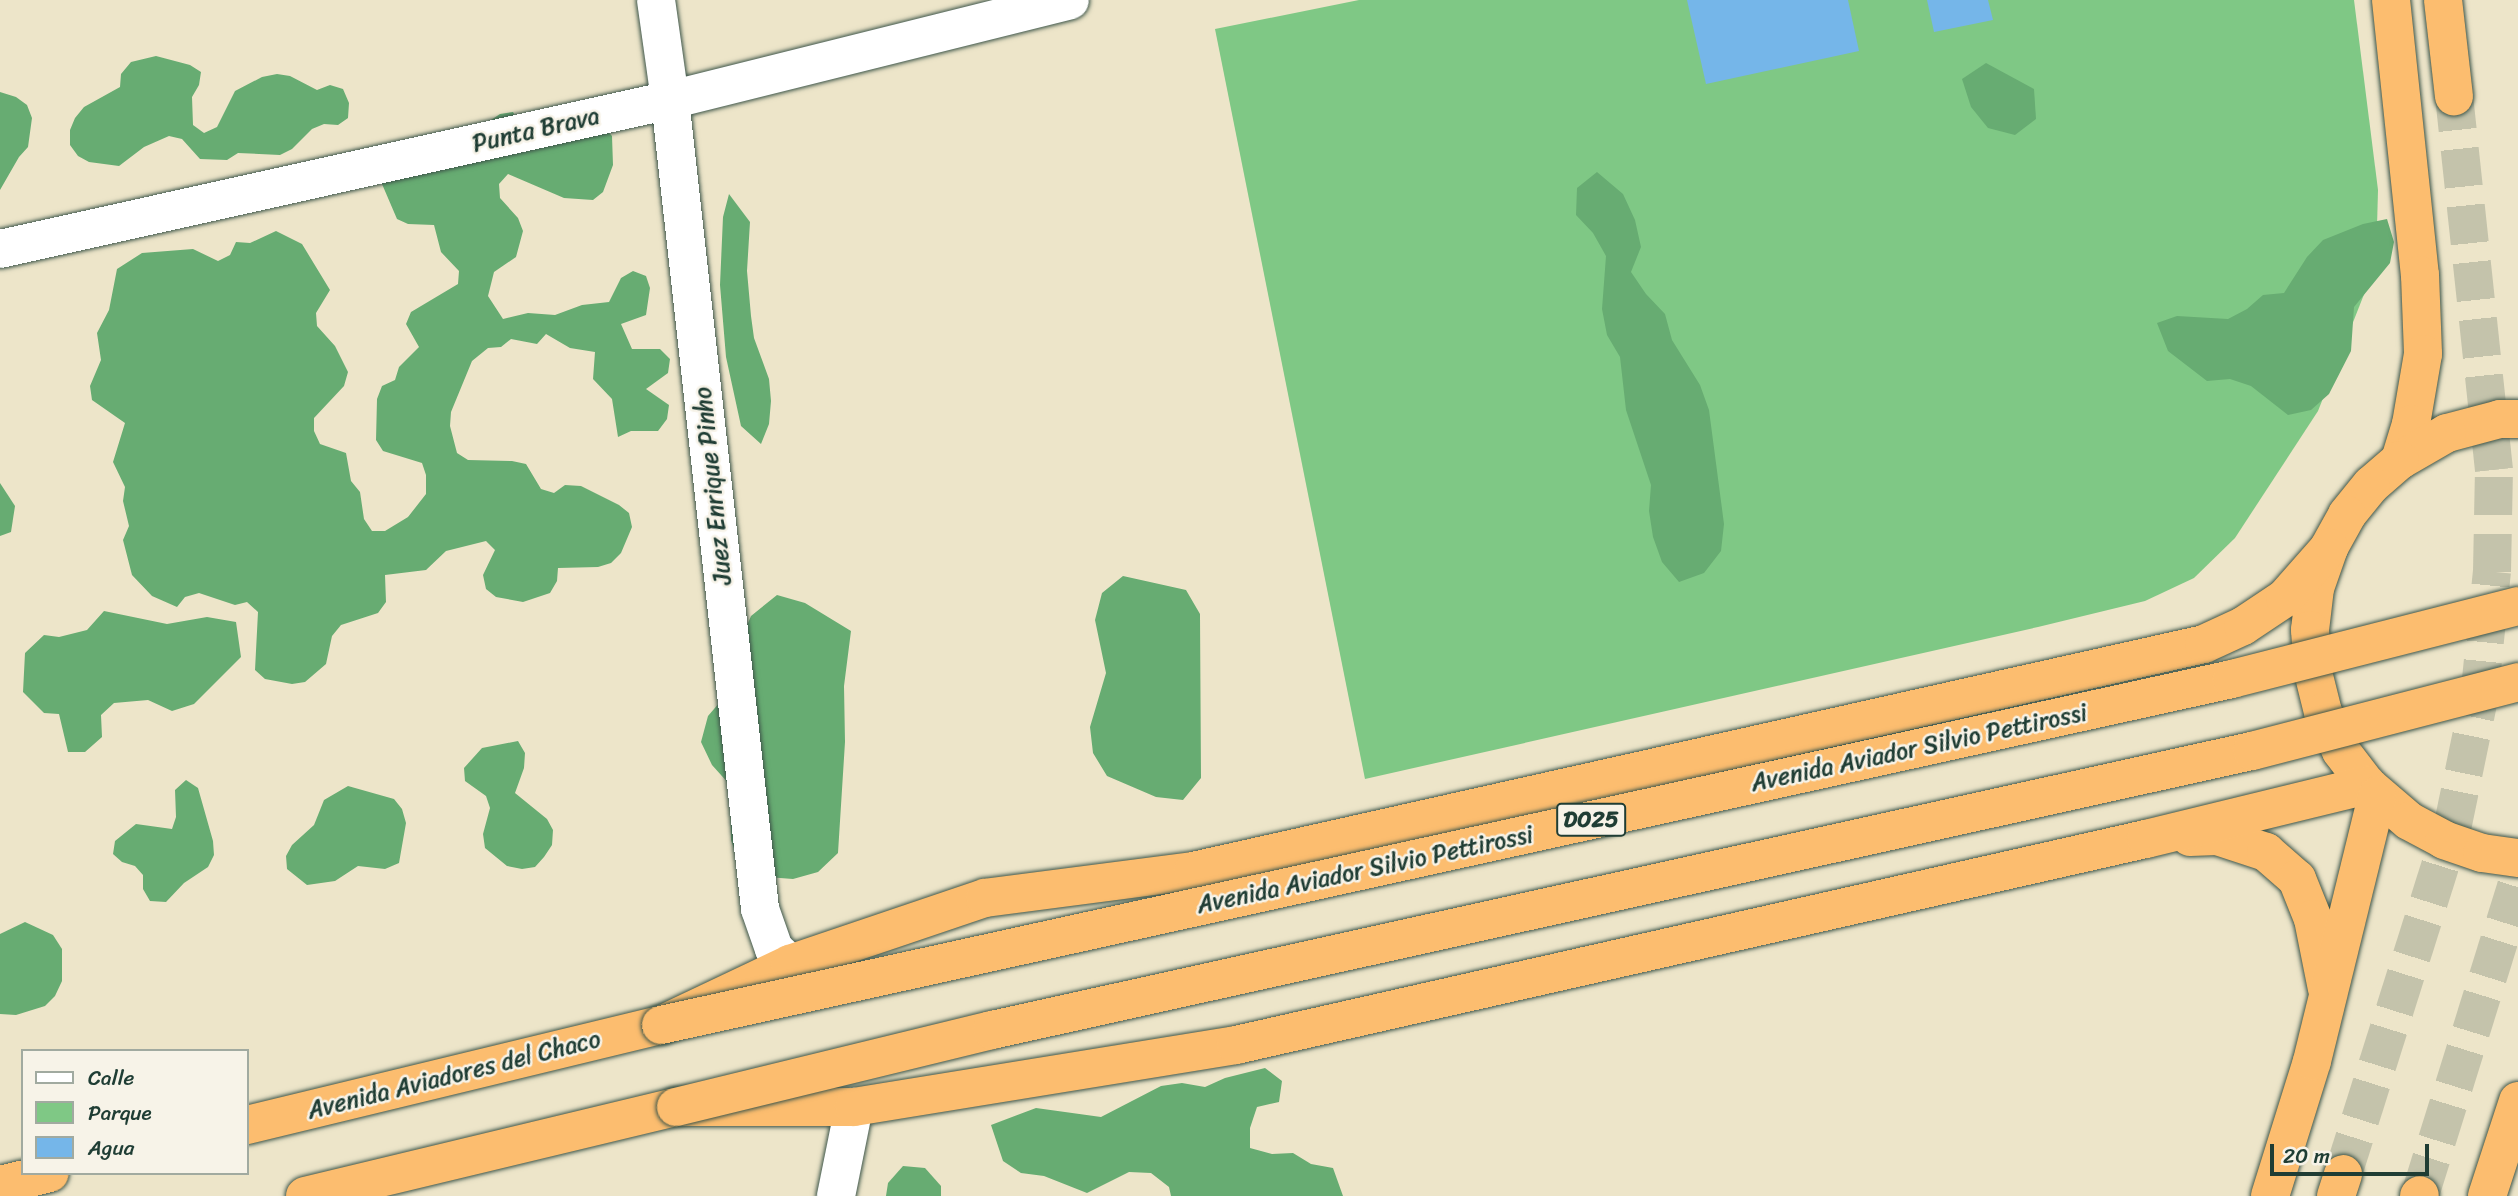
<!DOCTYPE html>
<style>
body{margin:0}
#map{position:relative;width:2518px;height:1196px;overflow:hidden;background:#ede5c9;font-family:Sriracha,sans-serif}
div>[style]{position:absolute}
.green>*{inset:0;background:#7fc885}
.forest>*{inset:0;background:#67ac72}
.water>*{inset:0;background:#75b6e9}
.highway-tunnel>*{height:38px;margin-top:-19px;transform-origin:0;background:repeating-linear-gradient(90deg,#c4c3ab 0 38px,transparent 0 57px)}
.roads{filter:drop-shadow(0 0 2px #3e564a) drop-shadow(0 0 2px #3e564a)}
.street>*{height:38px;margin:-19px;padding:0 19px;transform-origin:19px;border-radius:19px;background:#fff}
.highway>*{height:38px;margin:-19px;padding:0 19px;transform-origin:19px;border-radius:19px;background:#fcbd6f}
.bridges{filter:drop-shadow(0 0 2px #3e564a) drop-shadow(0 0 2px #3e564a)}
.highway-bridge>*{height:38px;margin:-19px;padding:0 19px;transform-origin:19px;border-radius:19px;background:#fcbd6f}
span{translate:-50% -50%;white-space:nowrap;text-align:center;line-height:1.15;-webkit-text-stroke:5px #f7f3e8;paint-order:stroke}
.shield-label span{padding:2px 5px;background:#f7f3e8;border:2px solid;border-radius:5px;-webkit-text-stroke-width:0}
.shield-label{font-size:23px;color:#1f3d34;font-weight:700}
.street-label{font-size:24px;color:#1f3d34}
.legend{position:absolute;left:21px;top:1049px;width:228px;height:126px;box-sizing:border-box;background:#f7f3e8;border:2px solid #a1aaa0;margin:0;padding:9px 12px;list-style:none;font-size:21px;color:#1f3d34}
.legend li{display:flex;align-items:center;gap:14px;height:35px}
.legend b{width:35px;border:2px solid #a1aaa0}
.scale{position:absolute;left:2270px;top:1144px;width:159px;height:32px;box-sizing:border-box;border:4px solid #1f3d34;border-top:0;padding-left:9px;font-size:21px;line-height:24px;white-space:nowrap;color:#1f3d34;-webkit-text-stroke:5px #f7f3e8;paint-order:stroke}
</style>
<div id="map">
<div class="green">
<i style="clip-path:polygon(1359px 0,2354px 0,2378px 190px,2376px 264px,2318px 411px,2235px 538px,2194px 578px,2145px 601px,2038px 627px,1365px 779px,1215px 29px)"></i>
</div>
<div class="forest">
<i style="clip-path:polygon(156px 56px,190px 65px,201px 72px,199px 85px,192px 97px,193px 125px,204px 133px,217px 127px,235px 91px,262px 77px,277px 74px,290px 76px,317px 90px,330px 85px,343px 89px,349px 103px,348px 118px,338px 125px,324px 124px,312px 129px,292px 149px,280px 155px,238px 153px,227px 160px,200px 159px,182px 139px,169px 136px,144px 147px,119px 166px,89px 162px,78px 156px,70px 145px,70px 130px,75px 118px,84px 107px,120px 87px,121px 74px,131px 62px)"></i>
<i style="clip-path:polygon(1986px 63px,2034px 89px,2036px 119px,2015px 135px,1988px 128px,1971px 107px,1962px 79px)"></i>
<i style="clip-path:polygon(0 92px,16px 97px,27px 105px,32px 118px,28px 147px,19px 157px,0 190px)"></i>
<i style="clip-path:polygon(513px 112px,520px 124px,602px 125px,612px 136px,613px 165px,603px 192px,593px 200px,564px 198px,508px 174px,499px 184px,500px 198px,518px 218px,523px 231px,516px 257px,494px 272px,488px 296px,503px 319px,528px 313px,555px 315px,582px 305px,609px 302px,621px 278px,633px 271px,646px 276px,650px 288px,646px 315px,621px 324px,632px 349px,660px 349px,670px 359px,668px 373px,646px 389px,669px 405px,667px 419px,658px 431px,631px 431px,618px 437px,612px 399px,593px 379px,595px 352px,570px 348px,546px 334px,537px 344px,511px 339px,501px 347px,488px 348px,472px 361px,451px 412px,450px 426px,457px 453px,468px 460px,512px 461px,526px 464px,541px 489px,554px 493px,565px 485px,581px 486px,619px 505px,629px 513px,632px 527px,621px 553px,611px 563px,598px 567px,558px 568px,557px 581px,550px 593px,523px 602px,496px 597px,486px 589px,483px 575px,495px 550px,486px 541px,446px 551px,426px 570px,385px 575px,386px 602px,378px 613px,341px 625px,332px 636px,326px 664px,305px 682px,292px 684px,265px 679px,255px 670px,258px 612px,247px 602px,235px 605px,199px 593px,185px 597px,177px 607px,152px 596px,132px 575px,123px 540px,129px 526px,123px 501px,125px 487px,113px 462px,125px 423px,92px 400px,90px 386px,101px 360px,97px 333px,109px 310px,117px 269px,142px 253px,193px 249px,218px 261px,230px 255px,236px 242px,250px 243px,276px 231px,302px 244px,330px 290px,316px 313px,317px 326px,335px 346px,348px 372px,344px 386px,314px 418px,314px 431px,320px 444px,346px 453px,351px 481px,360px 492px,364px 519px,372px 531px,385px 531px,408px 517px,426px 494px,426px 475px,422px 463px,383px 451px,376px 440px,377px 399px,382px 386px,395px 380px,399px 367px,419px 347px,406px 324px,411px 312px,458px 284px,459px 271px,441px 252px,434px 225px,408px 224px,397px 219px,376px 170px,488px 122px,500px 114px)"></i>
<i style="clip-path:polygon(1597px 172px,1623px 194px,1635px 220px,1641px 247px,1631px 272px,1646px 294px,1665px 314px,1672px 340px,1700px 385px,1709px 410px,1724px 524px,1721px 551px,1704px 573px,1679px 582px,1662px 562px,1653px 537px,1649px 511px,1651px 485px,1626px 410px,1620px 357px,1607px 335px,1602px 309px,1606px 256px,1593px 233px,1576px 215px,1577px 188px)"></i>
<i style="clip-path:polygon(729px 194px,750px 222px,747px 271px,751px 316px,754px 338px,769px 379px,771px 401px,769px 424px,761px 444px,741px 426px,726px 357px,720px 285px,723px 217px)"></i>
<i style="clip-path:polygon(2387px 219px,2394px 242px,2390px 263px,2354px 307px,2351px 351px,2329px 394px,2311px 410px,2288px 415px,2251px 386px,2230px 379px,2207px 381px,2168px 351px,2157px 323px,2177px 316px,2228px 319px,2247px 309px,2263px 295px,2284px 293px,2307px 257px,2323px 240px,2363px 224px)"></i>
<i style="clip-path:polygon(0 483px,15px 506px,11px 532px,0 536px)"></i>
<i style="clip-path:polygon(1123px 576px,1186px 590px,1200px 614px,1201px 778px,1183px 800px,1156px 797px,1107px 776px,1093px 753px,1090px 727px,1106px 673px,1095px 620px,1102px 593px)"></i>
<i style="clip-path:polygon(777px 595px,805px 603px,851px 631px,844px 686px,845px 742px,838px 853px,818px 872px,793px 879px,767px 877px,740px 866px,731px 840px,730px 785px,712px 765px,701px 742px,708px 716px,726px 695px,740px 642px,751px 616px)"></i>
<i style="clip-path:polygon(104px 611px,167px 624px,207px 617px,236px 622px,241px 657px,194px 704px,172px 711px,148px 700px,114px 703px,101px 715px,102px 737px,85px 752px,68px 752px,59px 714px,44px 713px,23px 692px,25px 653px,44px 635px,59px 637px,87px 630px)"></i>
<i style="clip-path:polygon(518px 741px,525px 753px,524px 768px,515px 793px,547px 819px,553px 830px,552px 845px,544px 857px,535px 867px,522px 869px,507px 866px,485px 848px,483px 834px,490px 808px,486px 796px,465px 781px,464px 768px,482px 748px)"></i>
<i style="clip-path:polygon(186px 780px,198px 788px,213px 841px,214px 855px,208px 867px,184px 883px,166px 902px,150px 901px,143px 889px,143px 875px,135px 866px,122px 862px,113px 854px,115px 841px,136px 824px,172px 829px,176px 817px,175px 790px)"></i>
<i style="clip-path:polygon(348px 786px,394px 799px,402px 809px,406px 823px,399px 863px,385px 869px,358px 866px,335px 881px,307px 885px,287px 869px,286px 856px,292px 845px,314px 825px,324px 800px)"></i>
<i style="clip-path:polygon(25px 922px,53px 935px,62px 949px,62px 981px,55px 996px,45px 1006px,16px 1015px,0 1014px,0 934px)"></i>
<i style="clip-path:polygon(1265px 1068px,1282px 1081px,1279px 1102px,1257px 1107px,1250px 1128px,1250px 1148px,1272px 1154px,1293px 1153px,1311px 1164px,1333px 1168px,1343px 1196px,1171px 1196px,1169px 1187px,1151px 1173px,1129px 1172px,1087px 1193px,1044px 1176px,1021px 1173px,1003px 1161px,991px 1125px,1036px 1108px,1101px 1117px,1161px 1086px,1182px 1083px,1205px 1087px,1225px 1078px)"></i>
<i style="clip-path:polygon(903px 1166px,925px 1168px,941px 1186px,941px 1196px,886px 1196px,888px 1183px)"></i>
</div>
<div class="water">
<i style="clip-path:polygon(1687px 0,1848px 0,1859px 51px,1706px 84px)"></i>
<i style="clip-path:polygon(1927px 0,1988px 0,1993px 20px,1934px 32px)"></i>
</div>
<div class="highway-tunnel">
<i style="left:2343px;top:1174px;width:362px;rotate:-72.5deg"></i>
<i style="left:2452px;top:829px;width:133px;rotate:-78.3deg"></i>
<i style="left:2479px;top:699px;width:128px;rotate:-84.2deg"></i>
<i style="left:2492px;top:572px;width:102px;rotate:-88.9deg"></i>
<i style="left:2494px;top:470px;width:376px;rotate:-96.1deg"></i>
<i style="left:2420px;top:1195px;width:329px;rotate:-72.7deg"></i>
</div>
<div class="roads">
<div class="street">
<i style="left:656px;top:0;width:101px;rotate:82deg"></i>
<i style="left:670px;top:100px;width:814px;rotate:83.65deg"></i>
<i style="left:760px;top:909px;width:42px;rotate:70.7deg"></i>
<i style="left:774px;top:949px;width:22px;rotate:43deg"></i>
<i style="left:0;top:249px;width:686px;rotate:-12.54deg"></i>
<i style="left:670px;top:100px;width:412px;rotate:-14deg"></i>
<i style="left:836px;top:1196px;width:91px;rotate:-78.6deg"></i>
</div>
<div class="highway">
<i style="left:2391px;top:0;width:277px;rotate:84deg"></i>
<i style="left:2420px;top:275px;width:79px;rotate:87.8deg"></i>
<i style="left:2423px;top:354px;width:71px;rotate:99.7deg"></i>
<i style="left:2411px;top:424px;width:38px;rotate:107deg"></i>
<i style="left:2443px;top:0;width:97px;rotate:83.5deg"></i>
<i style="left:2518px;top:419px;width:18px;rotate:180deg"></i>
<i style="left:2500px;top:419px;width:55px;rotate:165.2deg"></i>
<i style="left:2447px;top:433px;width:54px;rotate:150.1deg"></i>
<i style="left:2400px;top:460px;width:38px;rotate:139deg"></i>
<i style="left:2371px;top:485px;width:38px;rotate:129deg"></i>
<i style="left:2347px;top:515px;width:38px;rotate:119deg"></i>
<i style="left:2329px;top:548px;width:42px;rotate:109.3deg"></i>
<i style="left:2315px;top:588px;width:42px;rotate:96.8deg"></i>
<i style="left:2310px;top:630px;width:42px;rotate:85.9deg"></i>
<i style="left:2313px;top:672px;width:41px;rotate:76deg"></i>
<i style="left:2323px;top:712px;width:43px;rotate:65.2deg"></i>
<i style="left:2341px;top:751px;width:43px;rotate:52.6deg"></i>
<i style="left:2367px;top:785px;width:55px;rotate:40.6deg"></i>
<i style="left:2409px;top:821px;width:40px;rotate:28deg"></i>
<i style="left:2444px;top:840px;width:40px;rotate:18.9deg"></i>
<i style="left:2482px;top:853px;width:36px;rotate:8deg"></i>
<i style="left:2190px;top:837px;width:27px;rotate:-2deg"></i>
<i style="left:2217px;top:836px;width:52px;rotate:18.1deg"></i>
<i style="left:2266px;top:852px;width:41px;rotate:41.1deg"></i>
<i style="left:2297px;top:879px;width:43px;rotate:68.2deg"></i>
<i style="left:2313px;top:919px;width:71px;rotate:78.7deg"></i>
<i style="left:247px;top:1125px;width:426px;rotate:-13.6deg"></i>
<i style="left:661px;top:1025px;width:143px;rotate:-25.3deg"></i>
<i style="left:790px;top:964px;width:206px;rotate:-18.7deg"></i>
<i style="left:985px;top:898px;width:210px;rotate:-7.4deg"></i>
<i style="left:1193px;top:871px;width:1036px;rotate:-12.65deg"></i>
<i style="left:2204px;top:644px;width:43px;rotate:-24.8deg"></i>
<i style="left:2243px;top:626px;width:50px;rotate:-33.7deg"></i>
<i style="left:2285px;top:598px;width:67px;rotate:-48.7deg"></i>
<i style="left:0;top:1185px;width:51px;rotate:-13.5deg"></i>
<i style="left:305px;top:1196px;width:382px;rotate:-13.5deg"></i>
<i style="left:676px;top:1107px;width:178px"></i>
<i style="left:854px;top:1107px;width:387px;rotate:-9.2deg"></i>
<i style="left:1236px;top:1045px;width:933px;rotate:-12.76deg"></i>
<i style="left:2146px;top:839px;width:228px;rotate:-13.7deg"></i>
<i style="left:2270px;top:1196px;width:141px;rotate:-72.7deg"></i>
<i style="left:2312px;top:1061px;width:273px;rotate:-76.2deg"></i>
<i style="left:2336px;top:1196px;width:23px;rotate:-72deg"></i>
<i style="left:2419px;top:1196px;width:1px;rotate:-45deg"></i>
<i style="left:2487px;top:1196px;width:100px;rotate:-71.9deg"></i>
</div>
</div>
<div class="bridges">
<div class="highway-bridge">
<i style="left:661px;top:1025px;width:1609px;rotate:-12.42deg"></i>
<i style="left:2232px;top:679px;width:295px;rotate:-14.3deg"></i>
<i style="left:676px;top:1107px;width:325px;rotate:-13.7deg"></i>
<i style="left:992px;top:1030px;width:1291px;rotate:-12.49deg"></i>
<i style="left:2252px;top:751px;width:275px;rotate:-14.5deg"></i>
</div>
</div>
<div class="shield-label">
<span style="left:1591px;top:820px">D025</span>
</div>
<div class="street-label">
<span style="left:536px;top:130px;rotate:-13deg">Punta Brava</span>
<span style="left:713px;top:486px;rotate:-96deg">Juez Enrique Pinho</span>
<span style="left:1919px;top:748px;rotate:-12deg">Avenida Aviador Silvio Pettirossi</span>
<span style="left:1365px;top:870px;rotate:-12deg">Avenida Aviador Silvio Pettirossi</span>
<span style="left:454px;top:1075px;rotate:-14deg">Avenida Aviadores del Chaco</span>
</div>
<ul class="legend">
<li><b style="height:9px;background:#fff"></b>Calle</li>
<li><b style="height:19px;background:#7fc885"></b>Parque</li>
<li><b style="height:19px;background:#75b6e9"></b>Agua</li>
</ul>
<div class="scale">20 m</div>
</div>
